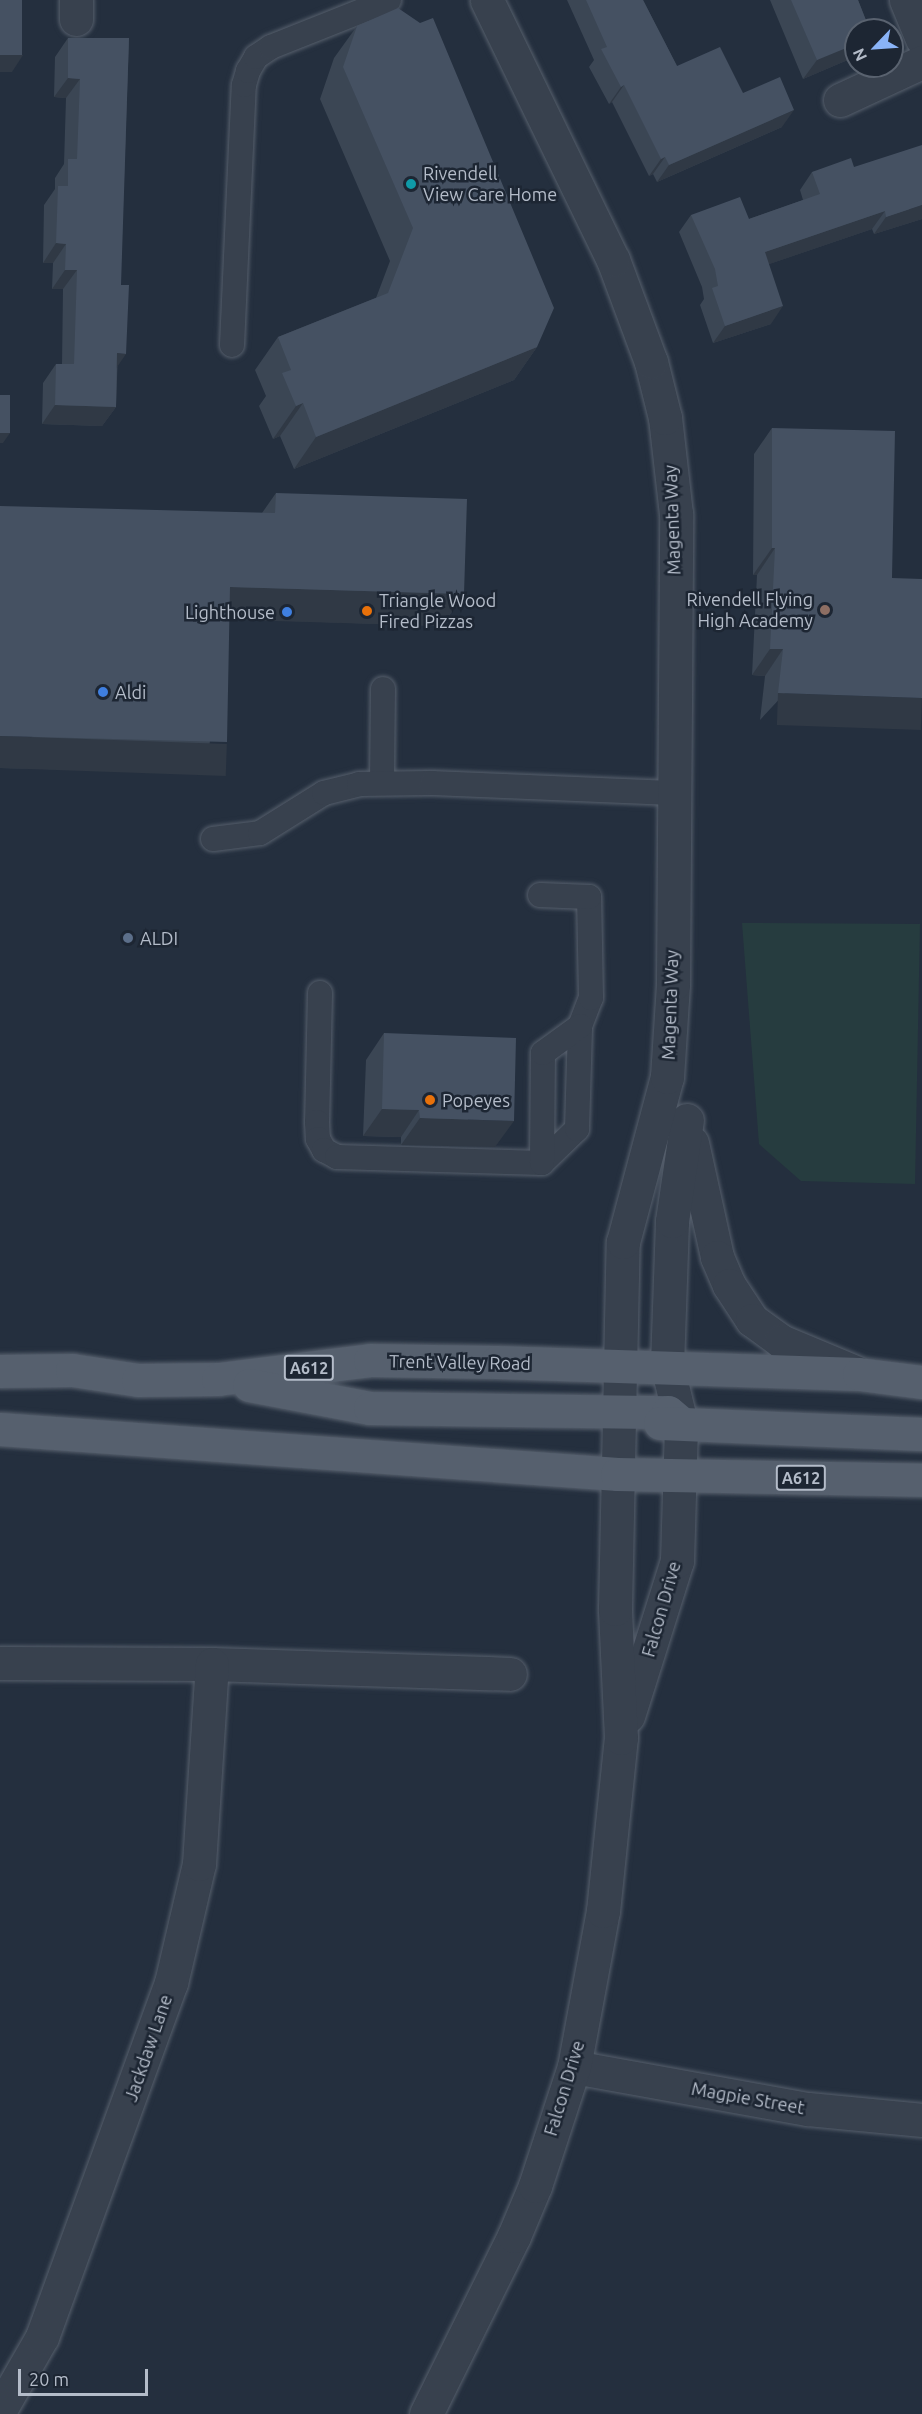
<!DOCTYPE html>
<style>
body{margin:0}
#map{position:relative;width:922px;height:2414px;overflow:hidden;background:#242f3e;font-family:Ubuntu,sans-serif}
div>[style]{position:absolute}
.green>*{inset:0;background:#263c3f}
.roads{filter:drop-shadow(0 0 2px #565f6c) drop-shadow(0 0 2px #565f6c)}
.service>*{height:24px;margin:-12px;padding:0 12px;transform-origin:12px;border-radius:12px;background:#38414e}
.minor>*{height:33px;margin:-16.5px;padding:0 16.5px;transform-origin:16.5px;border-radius:16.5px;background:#38414e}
.primary>*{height:33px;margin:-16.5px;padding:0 16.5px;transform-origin:16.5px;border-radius:16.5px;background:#56606e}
.wall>*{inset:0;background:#3b4654}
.shaded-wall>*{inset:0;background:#303945;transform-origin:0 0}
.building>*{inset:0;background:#455162;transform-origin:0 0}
.dots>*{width:16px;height:16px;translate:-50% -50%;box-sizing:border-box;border:3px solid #1d2633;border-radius:50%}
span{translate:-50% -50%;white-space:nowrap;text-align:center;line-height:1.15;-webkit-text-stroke:5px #1d2633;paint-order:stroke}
.shield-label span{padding:2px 4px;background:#1d2633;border:2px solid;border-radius:4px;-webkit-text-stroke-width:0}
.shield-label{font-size:16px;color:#b4bcc9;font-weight:700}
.poi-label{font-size:18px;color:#b4bcc9}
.left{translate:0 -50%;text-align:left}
.right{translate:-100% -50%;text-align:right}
.street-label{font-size:18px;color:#b4bcc9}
.north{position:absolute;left:844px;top:18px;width:60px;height:60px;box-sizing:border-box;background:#1d2633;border:2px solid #59626f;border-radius:50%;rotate:245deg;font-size:16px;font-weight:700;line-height:24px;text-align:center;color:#b4bcc9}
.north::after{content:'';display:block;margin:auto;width:21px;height:27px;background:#8ab4f8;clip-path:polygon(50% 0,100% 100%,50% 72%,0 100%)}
.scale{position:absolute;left:18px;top:2369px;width:130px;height:27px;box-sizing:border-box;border:3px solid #b4bcc9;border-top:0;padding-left:8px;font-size:18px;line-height:21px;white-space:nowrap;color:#b4bcc9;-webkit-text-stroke:4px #1d2633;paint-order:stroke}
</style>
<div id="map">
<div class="green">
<i style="clip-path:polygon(742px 923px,920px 924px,915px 1184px,801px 1181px,759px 1144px)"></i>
</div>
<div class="roads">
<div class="service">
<i style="left:232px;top:345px;width:260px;rotate:-87.4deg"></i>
<i style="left:244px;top:85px;width:15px;rotate:-74deg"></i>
<i style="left:248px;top:71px;width:16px;rotate:-60deg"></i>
<i style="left:256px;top:57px;width:18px;rotate:-34deg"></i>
<i style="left:271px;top:47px;width:127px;rotate:-21.7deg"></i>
<i style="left:382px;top:782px;width:93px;rotate:-89.4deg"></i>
<i style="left:213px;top:839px;width:47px;rotate:-7.3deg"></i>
<i style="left:260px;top:833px;width:75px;rotate:-32deg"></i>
<i style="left:324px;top:793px;width:36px;rotate:-14deg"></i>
<i style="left:359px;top:784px;width:73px;rotate:-0.8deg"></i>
<i style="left:432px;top:783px;width:240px;rotate:2.4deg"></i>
<i style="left:320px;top:993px;width:129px;rotate:91.3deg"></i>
<i style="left:317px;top:1122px;width:17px;rotate:87deg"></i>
<i style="left:318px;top:1139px;width:13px;rotate:61deg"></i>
<i style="left:324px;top:1150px;width:15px;rotate:28deg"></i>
<i style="left:337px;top:1157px;width:205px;rotate:1.7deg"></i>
<i style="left:542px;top:1163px;width:49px;rotate:-44.2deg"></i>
<i style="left:577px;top:1129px;width:103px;rotate:-88.3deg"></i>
<i style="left:580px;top:1026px;width:30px;rotate:-69deg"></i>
<i style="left:591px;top:998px;width:101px;rotate:-91.1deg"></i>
<i style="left:589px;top:897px;width:49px;rotate:-177.7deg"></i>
<i style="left:542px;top:1163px;width:110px;rotate:-89.5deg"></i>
<i style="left:543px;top:1053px;width:46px;rotate:-36.1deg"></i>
</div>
<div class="minor">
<i style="left:906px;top:0;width:42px;rotate:67.7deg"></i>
<i style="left:76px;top:19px;width:19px;rotate:-90deg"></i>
<i style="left:840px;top:100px;width:90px;rotate:-24.9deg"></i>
<i style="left:692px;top:1143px;width:117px;rotate:77.6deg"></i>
<i style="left:717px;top:1257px;width:30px;rotate:67deg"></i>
<i style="left:729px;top:1285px;width:42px;rotate:56.7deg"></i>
<i style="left:752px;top:1320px;width:36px;rotate:36deg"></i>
<i style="left:781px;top:1341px;width:80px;rotate:22.7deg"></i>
<i style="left:0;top:1663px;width:212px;rotate:0.3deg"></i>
<i style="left:212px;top:1664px;width:298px;rotate:1.9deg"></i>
<i style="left:628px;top:1716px;width:163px;rotate:-72.5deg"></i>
<i style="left:677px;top:1561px;width:138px;rotate:-88.3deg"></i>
<i style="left:681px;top:1423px;width:60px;rotate:-103.6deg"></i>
<i style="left:667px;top:1365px;width:144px;rotate:-88deg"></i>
<i style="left:672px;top:1221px;width:102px;rotate:-81.6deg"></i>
<i style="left:574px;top:2067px;width:238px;rotate:10.2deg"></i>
<i style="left:808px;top:2109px;width:115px;rotate:5.5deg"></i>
<i style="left:0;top:2410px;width:84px;rotate:-60.1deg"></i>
<i style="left:42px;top:2337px;width:377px;rotate:-70deg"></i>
<i style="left:171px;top:1983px;width:122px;rotate:-76.8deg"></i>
<i style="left:199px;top:1864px;width:200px;rotate:-86.3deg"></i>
<i style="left:426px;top:2414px;width:199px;rotate:-63.7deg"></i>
<i style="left:514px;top:2236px;width:54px;rotate:-67.2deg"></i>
<i style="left:535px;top:2186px;width:125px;rotate:-71.9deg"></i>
<i style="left:574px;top:2067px;width:159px;rotate:-79.5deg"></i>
<i style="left:603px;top:1911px;width:174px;rotate:-84.1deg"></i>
<i style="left:621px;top:1738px;width:129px;rotate:-92.7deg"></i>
<i style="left:615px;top:1609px;width:367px;rotate:-88.8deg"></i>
<i style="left:623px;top:1242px;width:171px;rotate:-75.1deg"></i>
<i style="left:667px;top:1077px;width:93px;rotate:-86.3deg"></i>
<i style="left:673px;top:984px;width:470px;rotate:-89.6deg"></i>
<i style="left:676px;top:514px;width:97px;rotate:-96.5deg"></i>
<i style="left:665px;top:418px;width:58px;rotate:-104deg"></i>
<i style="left:651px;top:362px;width:109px;rotate:-110.4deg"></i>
<i style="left:613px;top:260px;width:289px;rotate:-115.9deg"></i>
</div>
<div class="primary">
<i style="left:0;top:1371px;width:72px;rotate:-0.8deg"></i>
<i style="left:72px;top:1370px;width:67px;rotate:8.6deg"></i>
<i style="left:138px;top:1380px;width:80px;rotate:-0.7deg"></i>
<i style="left:218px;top:1379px;width:153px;rotate:-7.1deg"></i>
<i style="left:370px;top:1360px;width:127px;rotate:0.9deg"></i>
<i style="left:497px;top:1362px;width:362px;rotate:1.9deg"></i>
<i style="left:859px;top:1374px;width:64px;rotate:7.2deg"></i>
<i style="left:249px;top:1385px;width:123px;rotate:10.8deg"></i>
<i style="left:370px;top:1408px;width:298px;rotate:0.8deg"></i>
<i style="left:668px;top:1412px;width:17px;rotate:40deg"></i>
<i style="left:660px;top:1423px;width:262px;rotate:2.4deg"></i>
<i style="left:0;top:1429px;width:619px;rotate:4.17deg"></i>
<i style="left:617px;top:1474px;width:305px;rotate:1.1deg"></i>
</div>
</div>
<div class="wall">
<i style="clip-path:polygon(567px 0,643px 0,677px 66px,743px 93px,782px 127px,657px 182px,653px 174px,649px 176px,612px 102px,609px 104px,589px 67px,594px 60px)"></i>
<i style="clip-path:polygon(770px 0,858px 0,869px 28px,867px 30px,856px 30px,856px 51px,850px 59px,803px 79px)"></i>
<i style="clip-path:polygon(357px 26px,537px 347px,514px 380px,294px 469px,280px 436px,273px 439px,259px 406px,266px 396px,255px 370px,278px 337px,376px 298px,390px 261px,320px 99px,334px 58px)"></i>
<i style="clip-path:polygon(68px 38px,129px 38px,116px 407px,102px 426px,42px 424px,43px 383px,56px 364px,62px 364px,63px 289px,52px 289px,53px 263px,43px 263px,44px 205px,55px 189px,55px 178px,64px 164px,66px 98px,54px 97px,55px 57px)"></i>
<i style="clip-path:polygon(854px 167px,922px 219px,874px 234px,872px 229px,769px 264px,771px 324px,713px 343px,700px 305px,704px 299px,702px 287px,679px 232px,691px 215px,749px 219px,803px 200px,800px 190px,812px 172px)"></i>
<i style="clip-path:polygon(772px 428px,892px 578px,760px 720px,765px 676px,752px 675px,757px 575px,753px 575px,754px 454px)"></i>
<i style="clip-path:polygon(276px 493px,464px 594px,442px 626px,229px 619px,205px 773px,0 768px,262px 513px)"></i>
<i style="clip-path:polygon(384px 1033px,495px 1147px,401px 1145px,401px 1137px,363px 1136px,366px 1060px)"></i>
</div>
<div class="shaded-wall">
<i style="clip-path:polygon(856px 37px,856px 51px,850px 59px,803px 79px,817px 60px)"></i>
<i style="clip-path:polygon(0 55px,23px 55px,12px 72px,0 72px)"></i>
<i style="clip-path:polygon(68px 78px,80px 79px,66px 98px,54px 97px)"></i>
<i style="clip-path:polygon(624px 85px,612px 102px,609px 104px,621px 87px)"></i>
<i style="clip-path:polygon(794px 110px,782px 127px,657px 182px,669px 165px)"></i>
<i style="clip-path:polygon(665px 157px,653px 174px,649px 176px,661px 159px)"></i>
<i style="clip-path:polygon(922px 205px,922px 219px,874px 234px,886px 217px)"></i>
<i style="clip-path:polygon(885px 211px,872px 229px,752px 270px,765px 252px)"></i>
<i style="clip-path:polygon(56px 243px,66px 244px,53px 263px,43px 263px)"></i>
<i style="clip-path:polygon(65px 270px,77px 270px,63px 289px,52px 289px)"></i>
<i style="clip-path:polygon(783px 306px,771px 324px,713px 343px,725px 326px)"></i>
<i style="clip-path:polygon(537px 347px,514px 380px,294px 469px,316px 437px)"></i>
<i style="clip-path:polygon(117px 353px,126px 354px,113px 373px)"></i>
<i style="clip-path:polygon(303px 403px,280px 436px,273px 439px,296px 406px)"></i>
<i style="clip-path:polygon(55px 405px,116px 407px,102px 426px,42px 424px)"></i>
<i style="clip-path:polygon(0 433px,10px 433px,3px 443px,0 443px)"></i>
<i style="clip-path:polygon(772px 548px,775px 548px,757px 575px,753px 575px)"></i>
<i style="clip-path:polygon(230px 587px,464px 594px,442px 626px,208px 619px)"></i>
<i style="clip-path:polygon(770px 649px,783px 649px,765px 676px,752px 675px)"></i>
<i style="left:778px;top:693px;width:144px;height:32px;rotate:2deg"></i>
<i style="left:0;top:736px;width:227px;height:32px;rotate:2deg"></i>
<i style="clip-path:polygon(382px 1109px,419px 1110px,401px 1137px,363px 1136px)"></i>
<i style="clip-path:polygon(420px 1118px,514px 1121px,495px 1147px,401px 1145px)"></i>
</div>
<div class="building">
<i style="left:0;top:0;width:22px;height:55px"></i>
<i style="clip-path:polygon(586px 0,643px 0,677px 66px,720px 47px,743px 93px,780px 77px,794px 110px,669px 165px,665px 157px,661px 159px,624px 85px,621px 87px,601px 49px,607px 47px)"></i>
<i style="clip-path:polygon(791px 0,858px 0,869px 28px,863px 30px,856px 30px,856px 44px,817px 60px)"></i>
<i style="clip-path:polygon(398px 8px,420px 23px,433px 18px,554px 308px,537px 347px,316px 437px,303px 403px,296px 406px,282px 373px,291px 370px,278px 337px,388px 293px,413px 228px,343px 67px,357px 26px)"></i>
<i style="clip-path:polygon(68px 38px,129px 38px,121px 285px,129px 285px,126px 354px,117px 353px,116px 407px,55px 405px,56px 364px,74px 364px,77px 270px,65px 270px,66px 244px,56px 243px,58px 186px,68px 186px,68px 159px,77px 159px,80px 79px,68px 78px)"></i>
<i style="clip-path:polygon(922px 145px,922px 205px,886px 217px,885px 211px,765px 252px,783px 306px,725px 326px,712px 288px,718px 286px,715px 269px,691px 215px,740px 197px,749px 219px,820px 194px,812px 172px,851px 158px,854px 167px)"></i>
<i style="left:0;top:395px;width:10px;height:38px"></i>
<i style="clip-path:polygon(772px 428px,895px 431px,892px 578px,922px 579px,922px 698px,778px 693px,783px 649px,770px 649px,775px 548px,772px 548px)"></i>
<i style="clip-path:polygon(276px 493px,467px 499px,464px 594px,230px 587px,227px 742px,0 736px,0 506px,275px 513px)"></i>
<i style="clip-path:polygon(384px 1033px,516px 1038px,514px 1121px,420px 1118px,419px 1110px,382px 1109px)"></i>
</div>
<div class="dots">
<i style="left:411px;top:184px;background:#0f9aa8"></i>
<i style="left:825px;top:610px;background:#8d6e63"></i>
<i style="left:367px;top:611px;background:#e8710a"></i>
<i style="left:287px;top:612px;background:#3f7fe0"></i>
<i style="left:103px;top:692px;background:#3f7fe0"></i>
<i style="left:128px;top:938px;background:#5c6f8a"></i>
<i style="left:430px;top:1100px;background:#e8710a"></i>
</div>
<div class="shield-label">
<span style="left:309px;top:1368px">A612</span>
<span style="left:801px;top:1478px">A612</span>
</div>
<div class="poi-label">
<span class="left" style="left:423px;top:184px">Rivendell<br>View Care Home</span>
<span class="right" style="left:813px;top:610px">Rivendell Flying<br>High Academy</span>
<span class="left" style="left:379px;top:611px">Triangle Wood<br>Fired Pizzas</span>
<span class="right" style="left:275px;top:612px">Lighthouse</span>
<span class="left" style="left:115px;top:692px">Aldi</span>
<span class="left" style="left:140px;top:938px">ALDI</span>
<span class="left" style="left:442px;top:1100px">Popeyes</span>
</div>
<div class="street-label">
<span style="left:672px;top:520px;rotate:-92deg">Magenta Way</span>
<span style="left:670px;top:1005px;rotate:-88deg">Magenta Way</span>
<span style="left:460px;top:1362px;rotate:1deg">Trent Valley Road</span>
<span style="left:661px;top:1609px;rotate:-74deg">Falcon Drive</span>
<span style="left:148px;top:2048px;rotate:-71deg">Jackdaw Lane</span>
<span style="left:564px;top:2088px;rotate:-73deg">Falcon Drive</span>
<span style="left:748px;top:2098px;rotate:10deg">Magpie Street</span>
</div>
<div class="north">N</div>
<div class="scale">20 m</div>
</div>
